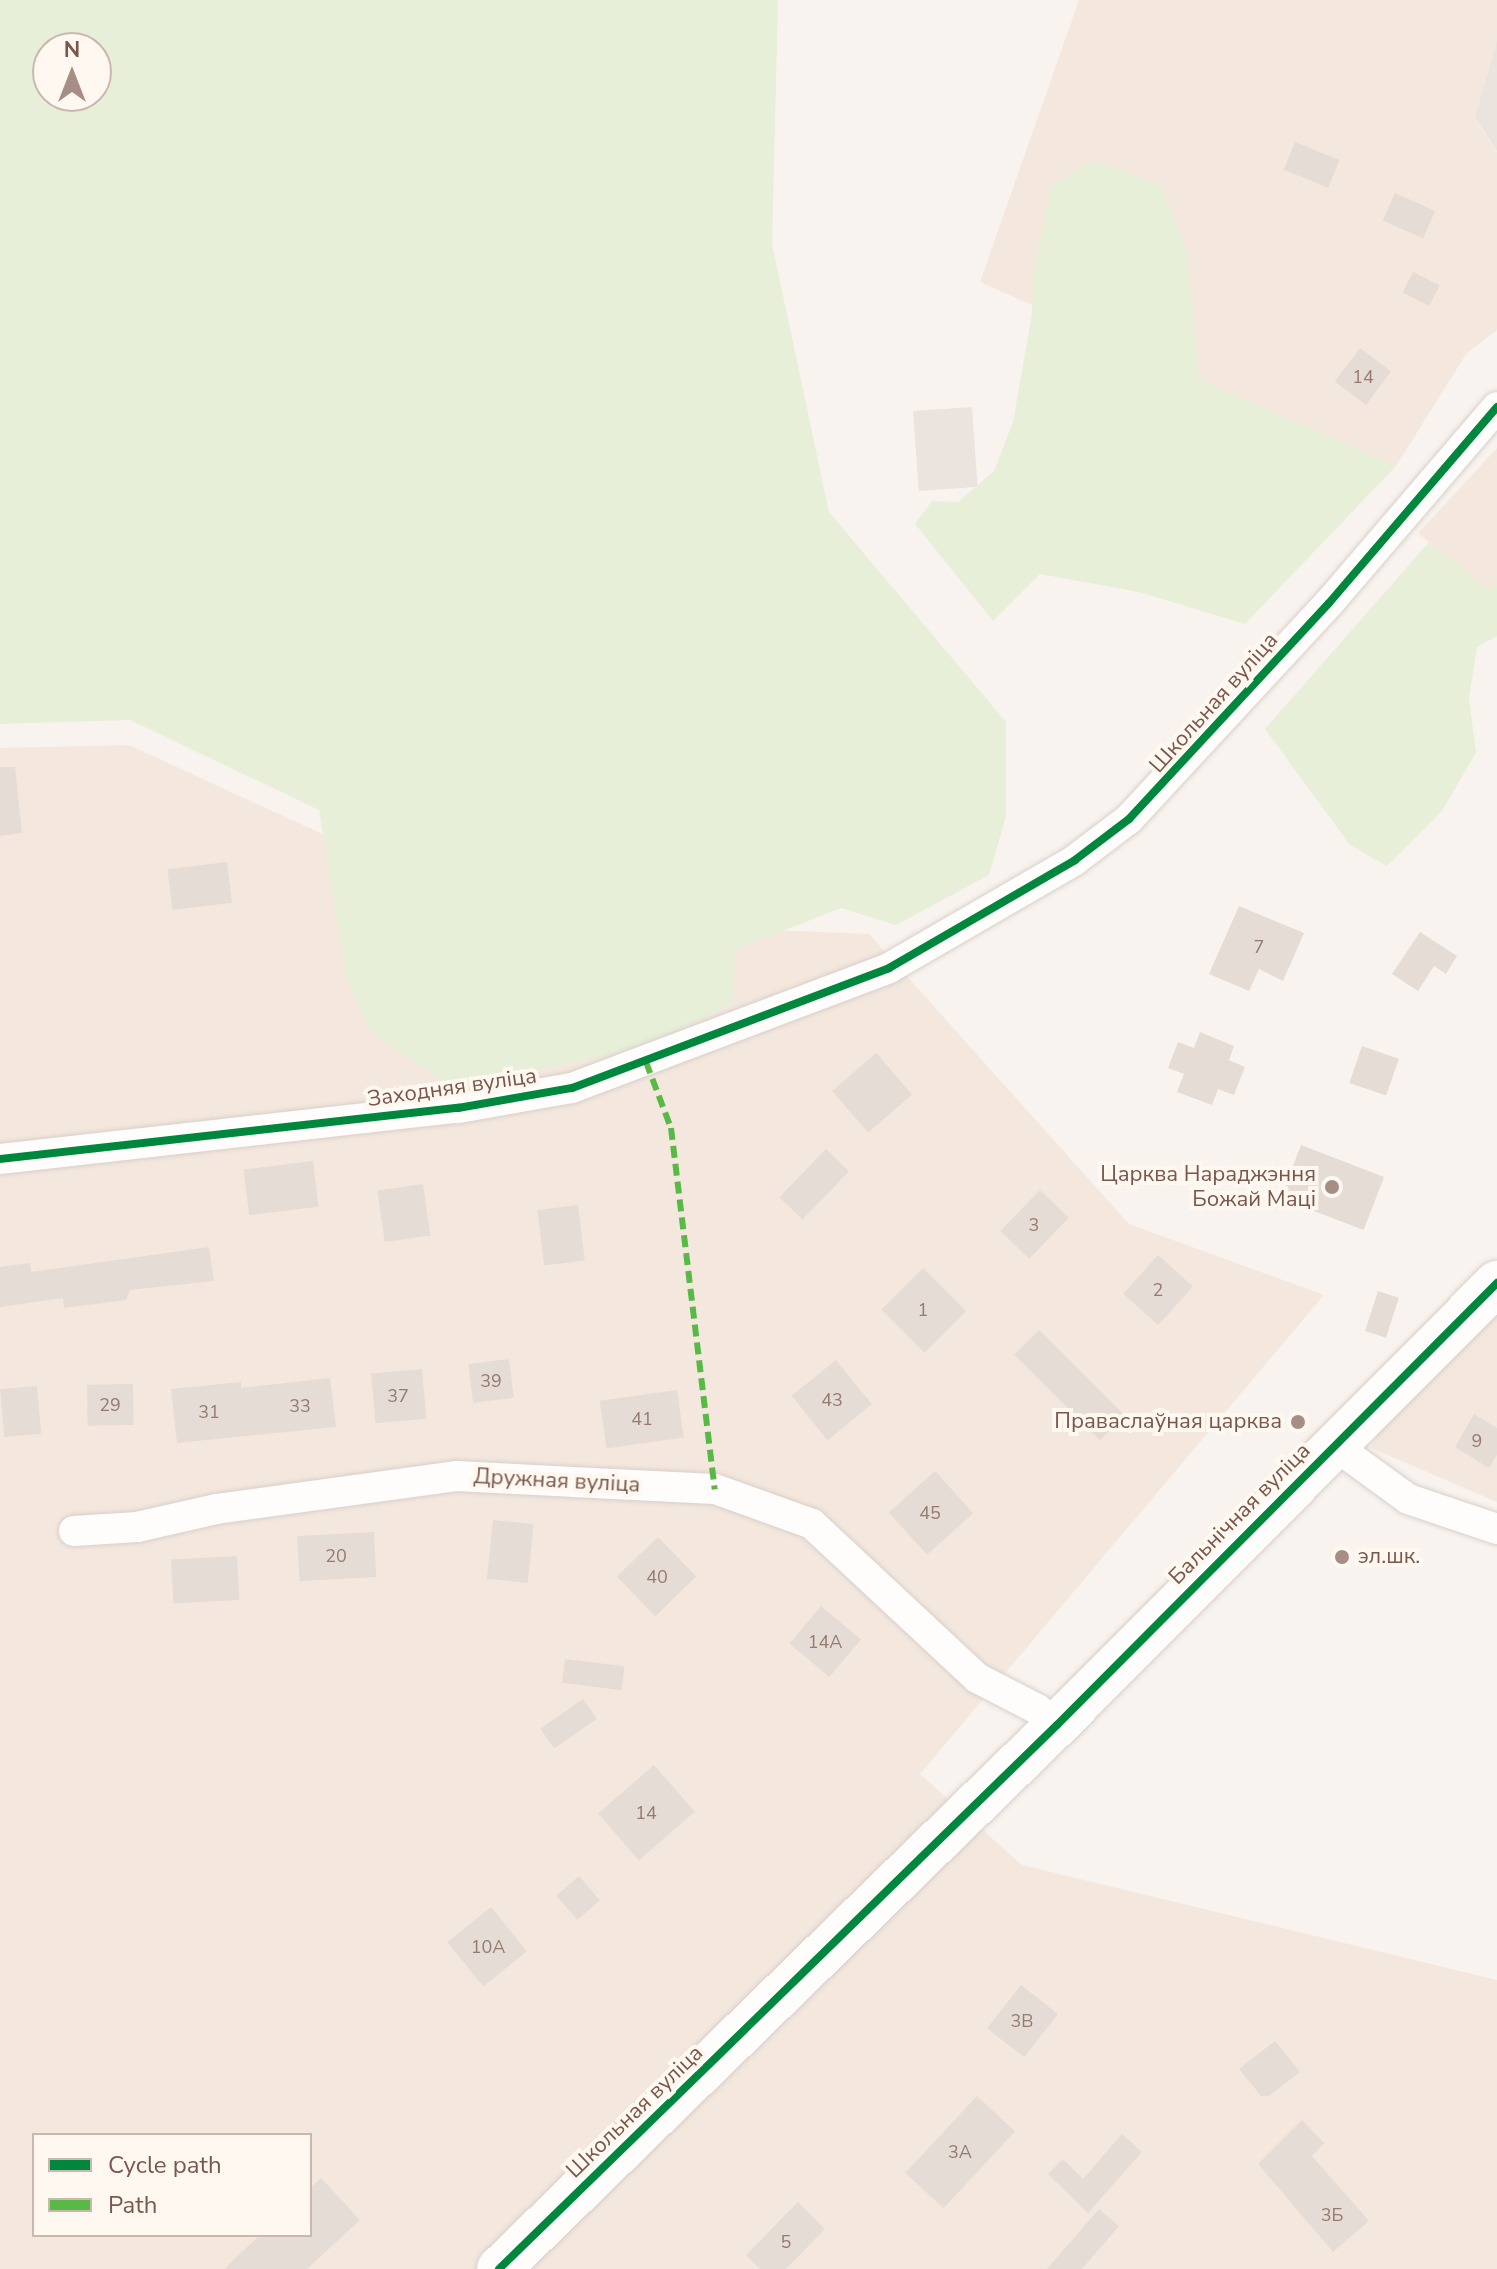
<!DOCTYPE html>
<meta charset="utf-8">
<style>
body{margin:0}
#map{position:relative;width:1497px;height:2269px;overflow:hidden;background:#f8f3ee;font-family:"Nunito Sans",sans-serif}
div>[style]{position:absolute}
.residential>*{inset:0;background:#f4e8de}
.industrial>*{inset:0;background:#ebe3de;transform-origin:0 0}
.green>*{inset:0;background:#e7efd8}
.building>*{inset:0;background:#e5dcd5;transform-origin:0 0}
.roads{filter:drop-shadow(0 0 2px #d8cfca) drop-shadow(0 0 2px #d8cfca)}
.street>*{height:30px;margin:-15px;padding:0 15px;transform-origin:15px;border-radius:15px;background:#fefdfc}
.secondary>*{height:44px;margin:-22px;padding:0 22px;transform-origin:22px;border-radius:22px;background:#fefdfc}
.quiet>*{height:6px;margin-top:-3px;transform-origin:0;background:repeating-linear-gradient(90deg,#58b947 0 12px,transparent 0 18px)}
.cycleway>*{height:8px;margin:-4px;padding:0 4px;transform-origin:4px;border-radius:4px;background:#00873e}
.dots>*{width:22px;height:22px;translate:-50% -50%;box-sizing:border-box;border:4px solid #fff8f1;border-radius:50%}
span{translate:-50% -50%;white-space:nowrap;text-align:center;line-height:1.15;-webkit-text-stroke:8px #fff8f1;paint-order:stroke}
.number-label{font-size:18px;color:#967a70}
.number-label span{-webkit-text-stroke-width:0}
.street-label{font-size:22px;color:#7a574b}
.poi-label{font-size:22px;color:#7a574b}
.right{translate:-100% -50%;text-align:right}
.left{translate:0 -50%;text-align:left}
.legend{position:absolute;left:32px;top:2133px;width:280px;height:104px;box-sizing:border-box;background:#fff8f1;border:2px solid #cab8af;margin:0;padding:10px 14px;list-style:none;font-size:24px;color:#7a574b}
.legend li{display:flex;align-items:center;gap:16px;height:40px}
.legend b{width:40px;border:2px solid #cab8af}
.north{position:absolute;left:32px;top:32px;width:80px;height:80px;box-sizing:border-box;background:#fff8f1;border:2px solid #cab8af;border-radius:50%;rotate:0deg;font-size:22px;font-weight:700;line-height:32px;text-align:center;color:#7a574b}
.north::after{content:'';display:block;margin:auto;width:28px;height:36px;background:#a68e84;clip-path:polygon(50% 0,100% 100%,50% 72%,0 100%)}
</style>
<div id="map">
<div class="residential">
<i style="clip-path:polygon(1079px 0,1497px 0,1497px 40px,1475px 119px,1497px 152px,1497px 330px,1466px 354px,1396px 466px,980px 282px)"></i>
<i style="clip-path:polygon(1497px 448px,1497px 581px,1488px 590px,1418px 533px)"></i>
<i style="clip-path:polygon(evenodd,129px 745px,509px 920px,869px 934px,1129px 1224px,1324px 1295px,920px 1774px,1022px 1865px,1497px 1980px,1497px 2269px,0 2269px,0 748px,129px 745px,34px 2135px,310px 2135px,310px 2235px,34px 2235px,34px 2135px)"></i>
<i style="clip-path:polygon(1497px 1313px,1497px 1502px,1371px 1448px,1377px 1433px)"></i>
</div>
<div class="industrial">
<i style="clip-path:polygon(1497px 40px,1497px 151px,1475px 118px)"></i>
<i style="left:972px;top:407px;width:80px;height:59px;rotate:86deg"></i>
</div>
<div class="green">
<i style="clip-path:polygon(evenodd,0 0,778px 0,772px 244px,829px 512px,1006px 722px,1006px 816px,989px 875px,896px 925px,841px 908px,735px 950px,733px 1004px,643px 1048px,452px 1087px,372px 1033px,347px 980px,319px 810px,130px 720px,0 724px,0 0,48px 48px,96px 48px,96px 96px,48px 96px,48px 48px)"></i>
<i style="clip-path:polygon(1091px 160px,1160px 184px,1187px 251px,1199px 379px,1396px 466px,1245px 624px,1139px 592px,1040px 574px,993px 621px,915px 524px,932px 501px,958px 502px,994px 471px,1013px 422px,1032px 314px,1034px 266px,1052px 186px)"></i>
<i style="clip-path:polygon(1429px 542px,1488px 589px,1497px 581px,1497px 636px,1477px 647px,1469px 698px,1476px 753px,1442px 811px,1387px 866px,1350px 845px,1265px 729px)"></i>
</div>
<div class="building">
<i style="left:1295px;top:142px;width:48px;height:30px;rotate:22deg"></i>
<i style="left:1395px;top:193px;width:44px;height:30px;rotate:24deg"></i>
<i style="left:1413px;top:272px;width:30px;height:23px;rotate:27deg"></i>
<i style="left:1360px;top:348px;width:39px;height:42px;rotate:37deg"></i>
<i style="clip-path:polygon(0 767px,15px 767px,22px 833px,0 836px)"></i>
<i style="left:227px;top:862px;width:41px;height:60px;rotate:83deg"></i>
<i style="clip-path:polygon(1239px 906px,1304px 933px,1283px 981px,1259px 969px,1249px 991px,1209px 974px)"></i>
<i style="clip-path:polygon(1420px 932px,1457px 956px,1446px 974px,1434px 966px,1418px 991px,1392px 974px)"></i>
<i style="clip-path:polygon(1200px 1032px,1234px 1046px,1229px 1060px,1245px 1067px,1234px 1095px,1218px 1089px,1212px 1105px,1177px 1092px,1184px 1074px,1168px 1068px,1178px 1042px,1194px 1048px)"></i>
<i style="left:1362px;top:1046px;width:39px;height:39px;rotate:19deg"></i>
<i style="left:876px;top:1053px;width:55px;height:58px;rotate:49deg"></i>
<i style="left:1301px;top:1145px;width:89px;height:57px;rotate:21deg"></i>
<i style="left:826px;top:1149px;width:32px;height:67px;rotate:44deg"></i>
<i style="left:313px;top:1161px;width:46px;height:70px;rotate:83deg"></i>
<i style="left:423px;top:1184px;width:52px;height:46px;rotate:82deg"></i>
<i style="left:1040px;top:1190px;width:40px;height:57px;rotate:44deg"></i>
<i style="left:578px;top:1205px;width:56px;height:41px;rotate:83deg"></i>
<i style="clip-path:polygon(209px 1247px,214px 1281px,130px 1290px,126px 1300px,64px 1308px,63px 1298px,0 1307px,0 1267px,30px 1263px,31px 1272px)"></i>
<i style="left:1158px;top:1255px;width:47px;height:52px;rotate:42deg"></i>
<i style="left:923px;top:1268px;width:61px;height:59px;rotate:45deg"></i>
<i style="left:1378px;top:1291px;width:22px;height:42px;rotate:18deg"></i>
<i style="left:1039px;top:1330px;width:121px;height:35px;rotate:45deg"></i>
<i style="left:509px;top:1359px;width:39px;height:41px;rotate:83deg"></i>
<i style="left:836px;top:1360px;width:57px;height:57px;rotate:51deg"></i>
<i style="left:422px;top:1369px;width:50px;height:51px;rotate:85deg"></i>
<i style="clip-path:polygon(330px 1378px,336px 1427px,177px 1443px,171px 1389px,241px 1382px,241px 1388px)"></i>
<i style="left:133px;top:1384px;width:41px;height:46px;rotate:89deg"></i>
<i style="left:37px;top:1386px;width:48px;height:37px;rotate:85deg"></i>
<i style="left:677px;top:1390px;width:48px;height:78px;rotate:82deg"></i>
<i style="clip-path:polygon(1474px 1414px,1497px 1428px,1497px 1455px,1489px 1468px,1455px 1447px)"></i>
<i style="left:935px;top:1471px;width:57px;height:62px;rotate:48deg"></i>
<i style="left:493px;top:1520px;width:41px;height:59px;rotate:6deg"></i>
<i style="left:374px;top:1532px;width:45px;height:77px;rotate:87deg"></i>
<i style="left:658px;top:1537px;width:55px;height:57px;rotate:46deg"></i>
<i style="left:237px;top:1556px;width:44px;height:66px;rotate:87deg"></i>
<i style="left:821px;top:1606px;width:52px;height:49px;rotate:40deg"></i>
<i style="left:565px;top:1659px;width:60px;height:24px;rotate:7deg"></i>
<i style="left:583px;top:1699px;width:24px;height:52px;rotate:55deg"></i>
<i style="left:654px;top:1765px;width:62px;height:74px;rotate:49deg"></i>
<i style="left:579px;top:1876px;width:32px;height:30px;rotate:49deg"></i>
<i style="left:491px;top:1907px;width:57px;height:56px;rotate:51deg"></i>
<i style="left:1021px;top:1985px;width:47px;height:55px;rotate:38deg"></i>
<i style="clip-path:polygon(1275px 2041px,1300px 2072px,1269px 2096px,1261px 2096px,1239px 2069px)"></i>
<i style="left:977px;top:2096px;width:52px;height:105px;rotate:43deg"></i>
<i style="clip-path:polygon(1302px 2120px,1324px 2143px,1312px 2156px,1369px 2221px,1333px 2252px,1258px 2164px)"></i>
<i style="clip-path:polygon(1122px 2134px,1142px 2152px,1088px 2213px,1048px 2174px,1063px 2159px,1083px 2179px)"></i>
<i style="clip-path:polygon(321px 2178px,360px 2220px,307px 2269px,224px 2269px,260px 2235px,310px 2235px,310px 2188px)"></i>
<i style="clip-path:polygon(798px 2202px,825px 2229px,786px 2269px,760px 2269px,746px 2255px)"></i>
<i style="clip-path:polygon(1099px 2209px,1119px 2226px,1082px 2269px,1047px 2269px)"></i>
</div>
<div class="roads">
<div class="street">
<i style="left:0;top:1159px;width:461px;rotate:-6.4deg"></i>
<i style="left:458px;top:1108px;width:116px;rotate:-10deg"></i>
<i style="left:572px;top:1088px;width:339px;rotate:-20.7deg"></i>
<i style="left:889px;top:968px;width:215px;rotate:-30.1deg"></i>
<i style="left:1075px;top:860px;width:68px;rotate:-37.2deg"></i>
<i style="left:1129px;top:819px;width:294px;rotate:-47.2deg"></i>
<i style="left:1329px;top:603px;width:258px;rotate:-49.4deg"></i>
<i style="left:1334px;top:1445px;width:92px;rotate:36.1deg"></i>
<i style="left:1408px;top:1499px;width:94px;rotate:18.6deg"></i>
<i style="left:74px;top:1531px;width:63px;rotate:-3.6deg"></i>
<i style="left:137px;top:1527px;width:81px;rotate:-12.8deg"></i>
<i style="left:216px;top:1509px;width:242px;rotate:-7.8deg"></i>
<i style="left:456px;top:1476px;width:259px;rotate:2.9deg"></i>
<i style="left:715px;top:1489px;width:103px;rotate:19.8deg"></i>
<i style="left:812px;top:1524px;width:226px;rotate:43deg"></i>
<i style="left:977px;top:1678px;width:68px;rotate:27.3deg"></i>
<i style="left:1037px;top:1709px;width:26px;rotate:39deg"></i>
</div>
<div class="secondary">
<i style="left:499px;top:2269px;width:779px;rotate:-44.27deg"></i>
<i style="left:1057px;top:1725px;width:624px;rotate:-45.13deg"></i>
</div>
</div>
<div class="quiet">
<i style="left:646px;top:1062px;width:71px;rotate:69.3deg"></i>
<i style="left:671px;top:1128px;width:364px;rotate:83.1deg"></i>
</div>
<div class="cycleway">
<i style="left:0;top:1159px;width:461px;rotate:-6.4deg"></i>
<i style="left:458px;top:1108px;width:116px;rotate:-10deg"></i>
<i style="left:572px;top:1088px;width:339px;rotate:-20.7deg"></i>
<i style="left:889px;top:968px;width:215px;rotate:-30.1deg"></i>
<i style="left:1075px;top:860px;width:68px;rotate:-37.2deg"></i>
<i style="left:1129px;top:819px;width:294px;rotate:-47.2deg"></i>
<i style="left:1329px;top:603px;width:258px;rotate:-49.4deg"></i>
<i style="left:499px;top:2269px;width:779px;rotate:-44.27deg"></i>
<i style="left:1057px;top:1725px;width:624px;rotate:-45.13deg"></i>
</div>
<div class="dots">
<i style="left:1332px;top:1187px;background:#a68e84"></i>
<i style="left:1298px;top:1422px;background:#a68e84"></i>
<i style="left:1342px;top:1557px;background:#a68e84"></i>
</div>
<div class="number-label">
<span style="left:1363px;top:377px">14</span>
<span style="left:1259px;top:947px">7</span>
<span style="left:1034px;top:1225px">3</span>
<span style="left:1158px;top:1290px">2</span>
<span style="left:923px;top:1310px">1</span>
<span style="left:491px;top:1381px">39</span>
<span style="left:398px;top:1396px">37</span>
<span style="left:832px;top:1400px">43</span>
<span style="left:110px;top:1405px">29</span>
<span style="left:300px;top:1406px">33</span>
<span style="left:209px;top:1412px">31</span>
<span style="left:642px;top:1419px">41</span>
<span style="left:1477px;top:1441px">9</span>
<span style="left:930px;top:1513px">45</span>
<span style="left:336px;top:1556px">20</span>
<span style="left:657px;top:1577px">40</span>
<span style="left:825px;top:1642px">14А</span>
<span style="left:646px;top:1813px">14</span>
<span style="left:488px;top:1947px">10А</span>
<span style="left:1022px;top:2021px">3В</span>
<span style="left:960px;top:2152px">3А</span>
<span style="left:1332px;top:2215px">3Б</span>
<span style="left:786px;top:2242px">5</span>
</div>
<div class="street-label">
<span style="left:1214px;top:703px;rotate:-48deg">Школьная вуліца</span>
<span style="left:452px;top:1088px;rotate:-8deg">Заходняя вуліца</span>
<span style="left:557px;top:1481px;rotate:3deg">Дружная вуліца</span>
<span style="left:1240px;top:1514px;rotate:-45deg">Бальнічная вуліца</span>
<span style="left:635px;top:2112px;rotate:-44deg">Школьная вуліца</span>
</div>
<div class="poi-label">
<span class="right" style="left:1316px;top:1187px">Царква Нараджэння<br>Божай Маці</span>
<span class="right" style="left:1282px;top:1422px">Праваслаўная царква</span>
<span class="left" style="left:1358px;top:1557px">эл.шк.</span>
</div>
<ul class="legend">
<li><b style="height:10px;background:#00873e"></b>Cycle path</li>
<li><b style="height:10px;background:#58b947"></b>Path</li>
</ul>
<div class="north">N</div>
</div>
